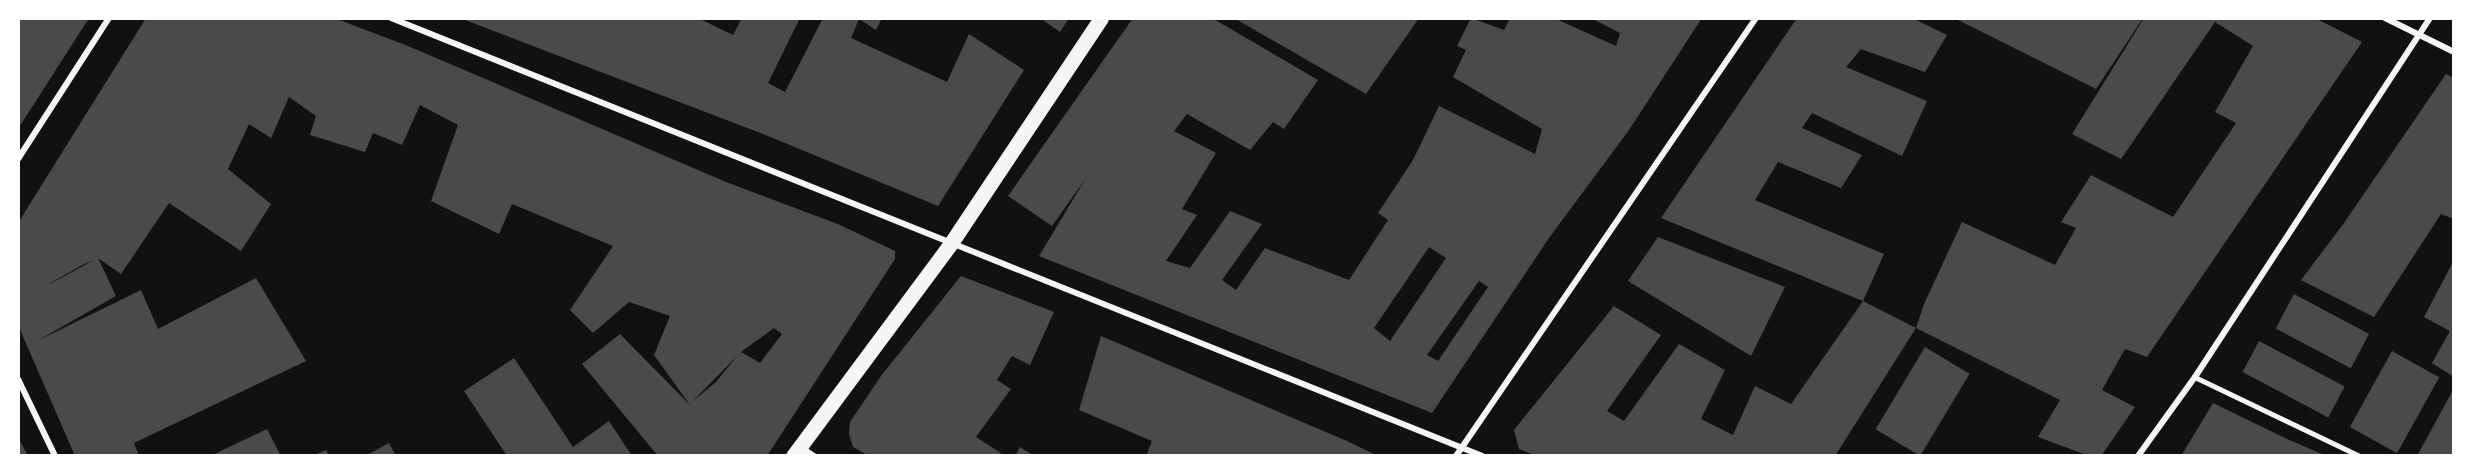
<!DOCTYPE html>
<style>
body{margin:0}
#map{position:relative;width:2472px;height:474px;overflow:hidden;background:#111;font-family:"PT Sans",sans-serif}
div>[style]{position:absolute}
.building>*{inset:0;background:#4a4a4a;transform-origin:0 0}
.service>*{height:4.5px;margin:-2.25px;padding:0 2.25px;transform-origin:2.25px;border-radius:2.25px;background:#f5f5f5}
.minor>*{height:6px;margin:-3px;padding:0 3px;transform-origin:3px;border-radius:3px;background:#f5f5f5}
.primary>*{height:15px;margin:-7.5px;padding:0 7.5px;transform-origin:7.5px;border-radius:7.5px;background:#f5f5f5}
span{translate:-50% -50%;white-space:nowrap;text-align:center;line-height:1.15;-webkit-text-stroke:6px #fff;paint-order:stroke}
.frame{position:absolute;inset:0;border:20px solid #fff;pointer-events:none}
</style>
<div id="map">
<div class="building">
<i style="clip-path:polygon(18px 18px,89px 18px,18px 129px)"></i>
<i style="clip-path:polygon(evenodd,146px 18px,334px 18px,408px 46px,726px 182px,840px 225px,895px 251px,895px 259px,767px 456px,658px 456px,582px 364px,620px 334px,690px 405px,654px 355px,670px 316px,629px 302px,593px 333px,570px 310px,613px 246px,512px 204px,499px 234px,431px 201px,458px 125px,420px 105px,402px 145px,373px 133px,365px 152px,310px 135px,316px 116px,289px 97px,271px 138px,249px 124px,228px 169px,271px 204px,241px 251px,169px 203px,121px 274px,98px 258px,116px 296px,37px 341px,141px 290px,158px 329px,256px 278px,306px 361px,134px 443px,139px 456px,75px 456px,18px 325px,18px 223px,146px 18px,94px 260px,50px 284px,49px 284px,82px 265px,94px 260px,146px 18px,774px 328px,782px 334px,760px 363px,741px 352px,774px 328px,146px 18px,737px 356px,716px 382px,693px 401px,737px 356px)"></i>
<i style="clip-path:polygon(460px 18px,698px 18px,733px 35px,742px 18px,800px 18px,768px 83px,785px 92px,823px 18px,882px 18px,876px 30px,859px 19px,851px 38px,947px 82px,969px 34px,1024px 70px,938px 206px,763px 134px)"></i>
<i style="clip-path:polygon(1040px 18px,1069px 18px,1060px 32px)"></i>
<i style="clip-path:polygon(evenodd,1133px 18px,1212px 18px,1318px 80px,1284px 129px,1273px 122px,1250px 150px,1187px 114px,1174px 131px,1216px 153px,1182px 209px,1197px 215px,1166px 261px,1190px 268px,1230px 211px,1262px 224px,1222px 280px,1236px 290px,1265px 248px,1349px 280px,1388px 220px,1378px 213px,1413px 160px,1439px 106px,1535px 154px,1542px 129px,1453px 77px,1466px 50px,1457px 46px,1471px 18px,1504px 30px,1510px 18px,1554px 18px,1616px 46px,1620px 33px,1591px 18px,1702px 18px,1629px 130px,1549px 238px,1432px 413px,1039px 256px,1086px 178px,1052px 226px,1008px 196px,1133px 18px,1429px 247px,1446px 258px,1390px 341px,1374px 328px,1429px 247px,1133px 18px,1479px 281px,1488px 287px,1438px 361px,1427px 355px,1479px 281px)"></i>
<i style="clip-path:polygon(1234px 18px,1419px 18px,1366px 94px)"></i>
<i style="clip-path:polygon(1797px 18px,1912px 18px,1947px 35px,1925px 72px,1861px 49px,1846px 67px,1927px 101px,1902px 156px,1812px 113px,1802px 128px,1862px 155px,1841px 188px,1778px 162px,1755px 200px,1884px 254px,1863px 301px,1661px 218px)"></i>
<i style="clip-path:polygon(1954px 18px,2143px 18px,2096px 89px)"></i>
<i style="clip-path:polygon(2144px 18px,2315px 18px,2362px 42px,2147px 357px,2125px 349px,2102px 390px,2135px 407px,2101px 456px,2089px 456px,2038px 437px,2060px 400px,1916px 328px,1924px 304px,1962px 222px,2055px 265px,2076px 228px,2061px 222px,2091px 175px,2173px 217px,2236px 123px,2215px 112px,2253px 46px,2215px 22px,2121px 159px,2072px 134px)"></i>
<i style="clip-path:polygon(2446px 74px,2454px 78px,2454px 219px,2441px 214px,2374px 317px,2301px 280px,2344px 223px)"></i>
<i style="clip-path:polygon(1658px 237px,1785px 287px,1751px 356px,1628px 281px)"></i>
<i style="clip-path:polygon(2454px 260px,2454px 377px,2432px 363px,2450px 331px,2424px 317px)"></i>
<i style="clip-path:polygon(961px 276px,1054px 312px,1030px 365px,1012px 356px,997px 380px,1011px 389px,976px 437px,1001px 453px,999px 456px,869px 456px,853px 447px,849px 434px,850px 422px,881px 376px)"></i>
<i style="left:2294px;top:294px;width:85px;height:39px;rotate:28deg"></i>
<i style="clip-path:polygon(1863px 301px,1916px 328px,1835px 456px,1537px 456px,1519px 449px,1514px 430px,1614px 306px,1661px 335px,1607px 411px,1624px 421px,1679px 344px,1725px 370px,1701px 419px,1733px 435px,1755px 386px,1791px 404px)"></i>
<i style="clip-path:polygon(1101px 336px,1347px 441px,1378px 456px,1146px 456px,1152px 441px,1079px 410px)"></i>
<i style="left:2259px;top:341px;width:97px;height:35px;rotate:28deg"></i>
<i style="left:1925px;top:347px;width:52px;height:96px;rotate:31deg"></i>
<i style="left:2392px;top:351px;width:54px;height:87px;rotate:29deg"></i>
<i style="clip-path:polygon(514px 358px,573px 447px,609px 421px,632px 456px,507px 456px,464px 391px)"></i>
<i style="clip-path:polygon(2454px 388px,2454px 456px,2417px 456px)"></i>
<i style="clip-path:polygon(2213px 403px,2287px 439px,2327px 456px,2181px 456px)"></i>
<i style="clip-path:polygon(267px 429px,281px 456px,210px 456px)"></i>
<i style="clip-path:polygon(18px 437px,28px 456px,18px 456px)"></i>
<i style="clip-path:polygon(389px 443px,396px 456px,365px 456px)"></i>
<i style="clip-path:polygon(1020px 447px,1034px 456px,1015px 456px)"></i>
<i style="clip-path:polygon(326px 450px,329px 456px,312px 456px)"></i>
</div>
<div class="service">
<i style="left:2195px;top:377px;width:183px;rotate:25.6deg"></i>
</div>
<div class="minor">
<i style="left:391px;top:18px;width:1176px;rotate:21.87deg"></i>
<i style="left:2385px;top:18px;width:77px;rotate:26.2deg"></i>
<i style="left:18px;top:159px;width:168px;rotate:-57.2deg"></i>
<i style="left:18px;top:379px;width:85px;rotate:64.3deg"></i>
<i style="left:800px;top:447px;width:17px;rotate:33deg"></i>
<i style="left:1456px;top:456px;width:531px;rotate:-55.59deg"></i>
<i style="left:2138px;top:456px;width:97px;rotate:-54.2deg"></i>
<i style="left:2195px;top:377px;width:429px;rotate:-56.8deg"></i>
</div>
<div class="primary">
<i style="left:793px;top:456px;width:265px;rotate:-53.4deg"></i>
<i style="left:951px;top:243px;width:270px;rotate:-56.3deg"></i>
</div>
<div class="frame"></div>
</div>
